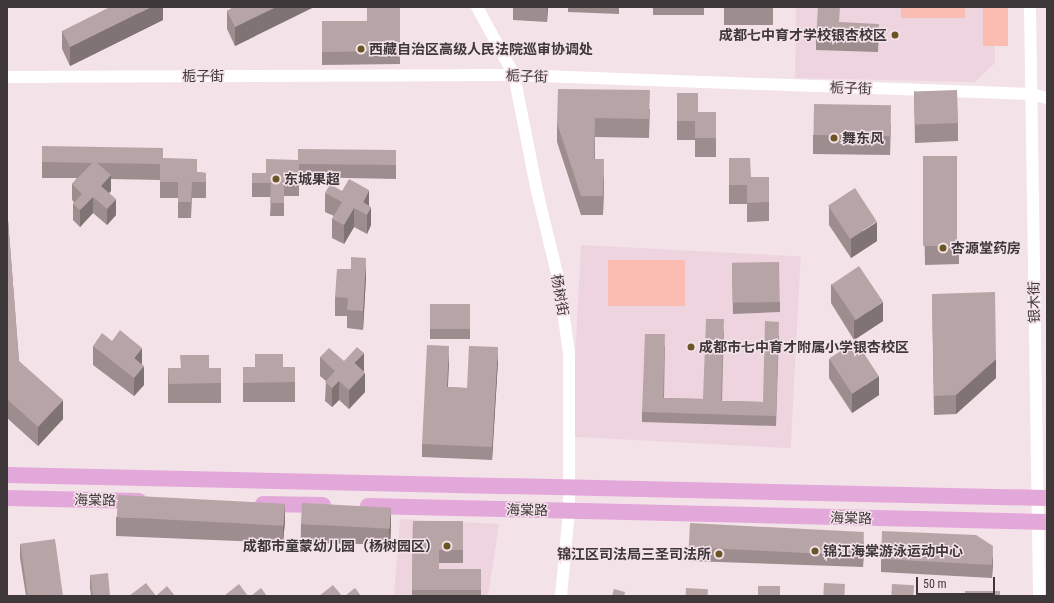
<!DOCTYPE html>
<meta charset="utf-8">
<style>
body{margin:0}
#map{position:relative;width:1054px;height:603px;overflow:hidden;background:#f4e2e9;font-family:"Roboto Condensed","Noto Sans SC",sans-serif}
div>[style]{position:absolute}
.built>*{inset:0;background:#edd4de;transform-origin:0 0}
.green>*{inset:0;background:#fbbcb2;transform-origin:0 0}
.minor>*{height:12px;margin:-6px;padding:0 6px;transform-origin:6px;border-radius:6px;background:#fff}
.major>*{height:16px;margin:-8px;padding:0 8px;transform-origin:8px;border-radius:8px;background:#e3a8da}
.wall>*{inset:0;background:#9d8d8f;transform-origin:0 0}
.shaded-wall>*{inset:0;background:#7f7374}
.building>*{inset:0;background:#b6a4a6;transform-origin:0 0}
.dots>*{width:11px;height:11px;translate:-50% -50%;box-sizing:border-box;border:2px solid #f4e2e9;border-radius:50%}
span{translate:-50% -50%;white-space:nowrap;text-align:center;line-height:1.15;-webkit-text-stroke:3px #f4e2e9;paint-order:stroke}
.poi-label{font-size:14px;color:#3f383b;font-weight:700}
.right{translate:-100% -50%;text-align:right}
.left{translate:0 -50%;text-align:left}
.street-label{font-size:14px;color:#3f383b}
.frame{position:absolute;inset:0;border:8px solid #3f383b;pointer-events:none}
.scale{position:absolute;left:916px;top:577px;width:79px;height:18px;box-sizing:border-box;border:2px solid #3f383b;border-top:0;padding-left:5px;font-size:12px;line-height:14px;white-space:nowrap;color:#3f383b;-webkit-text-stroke:3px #f4e2e9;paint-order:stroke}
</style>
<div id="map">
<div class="built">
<i style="clip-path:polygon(796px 7px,994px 7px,995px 63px,975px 82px,795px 78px)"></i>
<i style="left:581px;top:245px;width:220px;height:192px;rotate:3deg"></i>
<i style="clip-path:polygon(400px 519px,499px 524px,488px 596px,394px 596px)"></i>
</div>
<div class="green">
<i style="left:901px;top:7px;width:64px;height:11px"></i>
<i style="left:983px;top:7px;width:25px;height:39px"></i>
<i style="left:608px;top:260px;width:77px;height:46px"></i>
</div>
<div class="minor">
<i style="left:477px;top:7px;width:77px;rotate:61.4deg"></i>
<i style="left:514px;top:75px;width:118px;rotate:78.8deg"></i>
<i style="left:537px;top:191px;width:94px;rotate:76.4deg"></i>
<i style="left:559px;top:282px;width:72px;rotate:82deg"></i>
<i style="left:569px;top:353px;width:158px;rotate:90deg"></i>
<i style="left:569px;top:511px;width:85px;rotate:95.4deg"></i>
<i style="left:1030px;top:7px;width:589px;rotate:89.12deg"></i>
<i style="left:7px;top:77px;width:507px;rotate:-0.23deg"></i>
<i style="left:514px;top:75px;width:517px;rotate:2.1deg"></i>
<i style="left:1031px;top:94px;width:16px;rotate:14deg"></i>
</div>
<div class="major">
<i style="left:7px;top:475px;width:1040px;rotate:1.27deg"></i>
<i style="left:7px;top:498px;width:132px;rotate:1.3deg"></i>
<i style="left:263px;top:504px;width:60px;rotate:1deg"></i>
<i style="left:368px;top:506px;width:679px;rotate:1.35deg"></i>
</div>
<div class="wall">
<i style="clip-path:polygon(163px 7px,163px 20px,70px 66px,62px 49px,62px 31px)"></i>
<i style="clip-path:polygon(234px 7px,314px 7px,235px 46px,227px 29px,227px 11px)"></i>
<i style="clip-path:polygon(400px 7px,400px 64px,322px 65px,322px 21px,367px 21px)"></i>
<i style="clip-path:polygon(513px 7px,548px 7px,547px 22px,513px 20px)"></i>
<i style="clip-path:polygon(568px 7px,619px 7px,619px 14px,568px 12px)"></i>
<i style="left:653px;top:7px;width:51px;height:8px"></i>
<i style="left:724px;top:7px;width:49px;height:18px"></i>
<i style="clip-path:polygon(839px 22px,879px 34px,878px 52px,816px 50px,816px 40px)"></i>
<i style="clip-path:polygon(914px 91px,958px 123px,958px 141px,915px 143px)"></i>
<i style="clip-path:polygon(677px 93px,698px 112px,716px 112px,716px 157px,695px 157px,695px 140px,677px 140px)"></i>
<i style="clip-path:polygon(650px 109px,649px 138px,595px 137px,595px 159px,604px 178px,603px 215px,581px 215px,557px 142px,557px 123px)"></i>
<i style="clip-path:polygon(891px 124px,890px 155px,813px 154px,813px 135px)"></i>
<i style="clip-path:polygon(42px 146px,163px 158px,197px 172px,206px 173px,206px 198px,192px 198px,191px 218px,178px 218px,178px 198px,160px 198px,160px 180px,111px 179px,111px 191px,109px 193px,116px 215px,107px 225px,93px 213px,80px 227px,73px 220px,73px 204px,74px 202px,72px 200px,72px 184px,77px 178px,42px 178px)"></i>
<i style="clip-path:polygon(396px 150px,396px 179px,299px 177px,299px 196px,284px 196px,284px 216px,270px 216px,271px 197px,252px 197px,252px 173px,266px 173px,298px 160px)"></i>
<i style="clip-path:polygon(923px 156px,959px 245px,959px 264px,925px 265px)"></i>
<i style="clip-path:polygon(729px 158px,751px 177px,769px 177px,769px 221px,747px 222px,747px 204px,729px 204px)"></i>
<i style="clip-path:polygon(325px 193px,369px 206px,371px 225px,367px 234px,354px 227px,344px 244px,332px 238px,332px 219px,334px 216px,325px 212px)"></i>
<i style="clip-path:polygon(829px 206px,877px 241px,851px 258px,829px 225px)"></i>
<i style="clip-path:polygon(7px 207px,19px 361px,63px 419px,38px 446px,7px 418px)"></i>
<i style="clip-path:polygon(732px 264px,780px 302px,780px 312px,733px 314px)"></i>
<i style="clip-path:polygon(366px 277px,363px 330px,347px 328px,347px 316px,335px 316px,335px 297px)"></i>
<i style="clip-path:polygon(831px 284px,883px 321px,854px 340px,831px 303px)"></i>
<i style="clip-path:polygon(932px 294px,996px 378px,956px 414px,934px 415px)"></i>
<i style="left:470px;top:304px;width:35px;height:40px;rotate:90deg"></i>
<i style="clip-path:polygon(724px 329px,722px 401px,763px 402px,779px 332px,776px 426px,642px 422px,642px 412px,665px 344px,664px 398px,703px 399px)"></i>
<i style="clip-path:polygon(93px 346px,142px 365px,144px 385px,134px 396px,93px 365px)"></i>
<i style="clip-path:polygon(320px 357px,344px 361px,364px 372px,365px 392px,349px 409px,339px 400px,332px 407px,325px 401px,326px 381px,320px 376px)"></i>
<i style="clip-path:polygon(829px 359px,879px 395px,852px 413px,829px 378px)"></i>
<i style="clip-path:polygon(449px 360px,448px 387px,467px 388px,498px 361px,492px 460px,422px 457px,422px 444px)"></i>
<i style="left:243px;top:367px;width:52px;height:35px"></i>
<i style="left:168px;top:368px;width:53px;height:35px"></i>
<i style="clip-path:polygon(116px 517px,285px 521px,283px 543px,116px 536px)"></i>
<i style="clip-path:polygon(413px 521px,463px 521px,463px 563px,439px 563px,439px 569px,481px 569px,481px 596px,412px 596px)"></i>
<i style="left:301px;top:524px;width:90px;height:19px;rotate:1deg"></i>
<i style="clip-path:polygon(20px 544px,63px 596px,26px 596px,20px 558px)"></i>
<i style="clip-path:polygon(864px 544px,863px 567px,688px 561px,688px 547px)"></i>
<i style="clip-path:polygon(881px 559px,993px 559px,992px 578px,881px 572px)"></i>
<i style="clip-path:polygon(90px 575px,110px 596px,91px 596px,90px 588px)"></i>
</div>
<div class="shaded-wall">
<i style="clip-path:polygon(151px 7px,163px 7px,163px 20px,70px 66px,70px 47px)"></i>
<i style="clip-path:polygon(276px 7px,314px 7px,235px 46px,235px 27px)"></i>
<i style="clip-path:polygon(547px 7px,548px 7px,547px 22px)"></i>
<i style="clip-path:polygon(604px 159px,604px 178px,603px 215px,603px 196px)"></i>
<i style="clip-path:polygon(111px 175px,111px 191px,101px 202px,101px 186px)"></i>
<i style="clip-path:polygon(369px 190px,369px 209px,363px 202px)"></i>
<i style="clip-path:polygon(93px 197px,93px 213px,80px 227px,80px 210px)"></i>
<i style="clip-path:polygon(116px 199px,116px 215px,107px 225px,107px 209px)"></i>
<i style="clip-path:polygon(371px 207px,371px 225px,367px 234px,367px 215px)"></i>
<i style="clip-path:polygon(354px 208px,354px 227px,344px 244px,344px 225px)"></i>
<i style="clip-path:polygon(877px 222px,877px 241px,851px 258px,851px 239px)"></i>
<i style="clip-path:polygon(366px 258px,366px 277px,363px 330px,363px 311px)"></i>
<i style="clip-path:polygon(883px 302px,883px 321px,854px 340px,854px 321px)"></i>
<i style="clip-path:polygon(449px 346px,449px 360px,447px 400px,447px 387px)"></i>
<i style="clip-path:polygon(498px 347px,498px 361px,492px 460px,492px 447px)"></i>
<i style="clip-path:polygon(142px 348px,142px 367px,134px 358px)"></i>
<i style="clip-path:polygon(364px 353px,364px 372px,354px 363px)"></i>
<i style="clip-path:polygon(996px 359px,996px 378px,956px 414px,956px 395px)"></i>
<i style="clip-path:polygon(144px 366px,144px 385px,134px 396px,134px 378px)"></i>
<i style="clip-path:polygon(365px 373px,365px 392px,349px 409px,349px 390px)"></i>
<i style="clip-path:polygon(879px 376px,879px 395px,852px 413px,852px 394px)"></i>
<i style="clip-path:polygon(339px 381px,339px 400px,332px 407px,332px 388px)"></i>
<i style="clip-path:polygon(63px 400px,63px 419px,38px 446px,38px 427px)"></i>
<i style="clip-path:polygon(285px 503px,285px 521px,283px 543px,283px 524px)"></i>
<i style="clip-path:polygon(391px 507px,391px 526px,389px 547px,389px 528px)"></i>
<i style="clip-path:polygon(864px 531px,864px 544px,863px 567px,863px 554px)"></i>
<i style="clip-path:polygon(993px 546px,993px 559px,992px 578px,992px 565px)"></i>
</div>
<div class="building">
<i style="clip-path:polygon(110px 7px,151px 7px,70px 47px,62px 31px)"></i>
<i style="clip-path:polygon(234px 7px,276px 7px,235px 27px,227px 11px)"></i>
<i style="clip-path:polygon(367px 7px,400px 7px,400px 51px,322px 52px,322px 21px,367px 21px)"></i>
<i style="clip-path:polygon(818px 7px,840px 7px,839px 22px,879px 24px,878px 42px,816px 40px)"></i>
<i style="clip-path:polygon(558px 89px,650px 90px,649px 119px,595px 118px,594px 159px,604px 159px,603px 196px,581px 196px,557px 123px)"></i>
<i style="left:957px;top:90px;width:33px;height:43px;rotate:88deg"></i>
<i style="clip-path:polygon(677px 93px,698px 93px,698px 112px,716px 112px,716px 138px,695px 138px,695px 121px,677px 121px)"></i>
<i style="left:814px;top:104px;width:77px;height:31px;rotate:1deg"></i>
<i style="clip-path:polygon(42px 146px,163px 148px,163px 158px,197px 159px,197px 172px,206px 173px,206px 182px,192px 182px,191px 202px,178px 202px,178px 182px,160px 182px,160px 164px,97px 163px,111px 175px,101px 186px,116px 199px,107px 209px,93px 197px,80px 210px,73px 204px,82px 194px,72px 184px,92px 163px,42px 162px)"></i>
<i style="clip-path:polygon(298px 149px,396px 150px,396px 165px,299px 164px,299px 183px,284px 183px,284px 203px,270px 203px,271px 183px,252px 183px,252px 173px,266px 173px,266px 159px,298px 160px)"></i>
<i style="left:923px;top:156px;width:34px;height:90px"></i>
<i style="clip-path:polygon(729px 158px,750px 158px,751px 177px,769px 177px,769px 202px,747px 203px,747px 185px,729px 185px)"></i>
<i style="clip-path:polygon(349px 179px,369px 190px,363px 202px,371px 207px,367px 215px,354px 208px,344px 225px,332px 219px,342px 202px,325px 193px,330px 184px,342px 191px)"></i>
<i style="left:855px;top:188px;width:40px;height:32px;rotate:57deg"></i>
<i style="clip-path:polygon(7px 207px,19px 361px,63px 400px,38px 427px,7px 399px)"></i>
<i style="clip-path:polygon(351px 257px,366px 258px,363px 311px,347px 310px,348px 298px,335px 297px,337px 269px,351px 269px)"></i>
<i style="left:779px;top:262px;width:40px;height:47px;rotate:89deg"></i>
<i style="left:859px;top:266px;width:43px;height:33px;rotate:56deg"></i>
<i style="clip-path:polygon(995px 292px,996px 359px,956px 395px,934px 396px,932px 294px)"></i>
<i style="left:470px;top:304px;width:25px;height:40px;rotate:90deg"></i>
<i style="clip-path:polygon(706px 319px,724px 319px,721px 401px,763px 402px,765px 321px,779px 322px,776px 416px,642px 412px,645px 334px,665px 334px,663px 398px,703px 399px)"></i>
<i style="clip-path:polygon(120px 330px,142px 348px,134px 358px,144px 366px,134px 378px,93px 346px,102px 333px,112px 341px)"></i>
<i style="left:856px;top:341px;width:42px;height:32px;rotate:57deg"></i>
<i style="clip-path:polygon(427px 345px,449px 346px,447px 387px,467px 388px,469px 346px,498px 347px,492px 447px,422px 444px)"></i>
<i style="clip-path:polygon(357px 347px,364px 353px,354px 363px,365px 373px,349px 390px,339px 381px,332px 388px,325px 382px,335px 371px,320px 357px,329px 348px,344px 361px)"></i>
<i style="clip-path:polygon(255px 354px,283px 354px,283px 367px,295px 367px,295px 382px,243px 383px,243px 367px,255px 367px)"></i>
<i style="clip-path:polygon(180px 355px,209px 355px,209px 368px,221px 368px,221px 383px,169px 384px,168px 368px,181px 368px)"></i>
<i style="left:118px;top:495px;width:167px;height:22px;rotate:3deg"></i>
<i style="left:302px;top:503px;width:89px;height:21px;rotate:3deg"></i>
<i style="clip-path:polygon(413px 521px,463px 521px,463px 550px,439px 550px,439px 569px,481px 569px,481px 590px,412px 590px)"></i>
<i style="left:690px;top:523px;width:174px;height:24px;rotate:3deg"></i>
<i style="clip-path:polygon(882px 531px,976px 535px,993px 546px,992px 565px,881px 559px)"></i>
<i style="left:55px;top:539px;width:58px;height:35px;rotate:82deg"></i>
<i style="clip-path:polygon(108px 573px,110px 596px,93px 596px,90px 575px)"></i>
<i style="clip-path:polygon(146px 583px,156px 596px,167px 586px,175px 596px,129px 596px)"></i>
<i style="left:824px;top:583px;width:21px;height:13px;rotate:3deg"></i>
<i style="clip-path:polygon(239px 584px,248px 596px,224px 596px)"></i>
<i style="left:892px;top:584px;width:22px;height:12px;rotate:3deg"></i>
<i style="clip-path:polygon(333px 585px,342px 596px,319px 596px)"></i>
<i style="left:758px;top:586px;width:22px;height:10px"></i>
<i style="clip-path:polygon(261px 588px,267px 596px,251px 596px)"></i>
<i style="clip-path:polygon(355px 588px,361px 596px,345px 596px)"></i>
<i style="left:686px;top:588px;width:22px;height:8px;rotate:3deg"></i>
<i style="clip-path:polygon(614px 589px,625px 592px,624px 596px,612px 596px)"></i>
<i style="left:965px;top:591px;width:35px;height:5px"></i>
</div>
<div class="dots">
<i style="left:895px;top:35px;background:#6c5525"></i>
<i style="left:361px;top:49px;background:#6c5525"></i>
<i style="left:834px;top:138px;background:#6c5525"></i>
<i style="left:276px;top:179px;background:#6c5525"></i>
<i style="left:943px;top:248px;background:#6c5525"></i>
<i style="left:691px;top:347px;background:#6c5525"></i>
<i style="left:447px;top:546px;background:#6c5525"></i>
<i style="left:815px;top:551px;background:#6c5525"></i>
<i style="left:719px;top:554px;background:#6c5525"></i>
</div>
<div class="poi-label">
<span class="right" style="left:887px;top:35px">成都七中育才学校银杏校区</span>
<span class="left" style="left:369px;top:49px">西藏自治区高级人民法院巡审协调处</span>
<span class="left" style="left:842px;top:138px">舞东风</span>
<span class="left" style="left:284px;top:179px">东城果超</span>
<span class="left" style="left:951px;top:248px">杏源堂药房</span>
<span class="left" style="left:699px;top:347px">成都市七中育才附属小学银杏校区</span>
<span class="right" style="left:439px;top:546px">成都市童蒙幼儿园（杨树园区）</span>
<span class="left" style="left:823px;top:551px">锦江海棠游泳运动中心</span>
<span class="right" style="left:711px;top:554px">锦江区司法局三圣司法所</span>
</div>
<div class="street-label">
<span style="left:203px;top:76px">栀子街</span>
<span style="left:527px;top:76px;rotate:2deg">栀子街</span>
<span style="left:851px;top:88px;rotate:2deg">栀子街</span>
<span style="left:560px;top:295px;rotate:80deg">杨树街</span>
<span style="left:1034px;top:302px;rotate:-91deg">银木街</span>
<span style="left:95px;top:500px;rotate:1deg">海棠路</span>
<span style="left:527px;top:510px;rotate:1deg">海棠路</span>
<span style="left:851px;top:518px;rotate:1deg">海棠路</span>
</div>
<div class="frame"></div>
<div class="scale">50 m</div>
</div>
